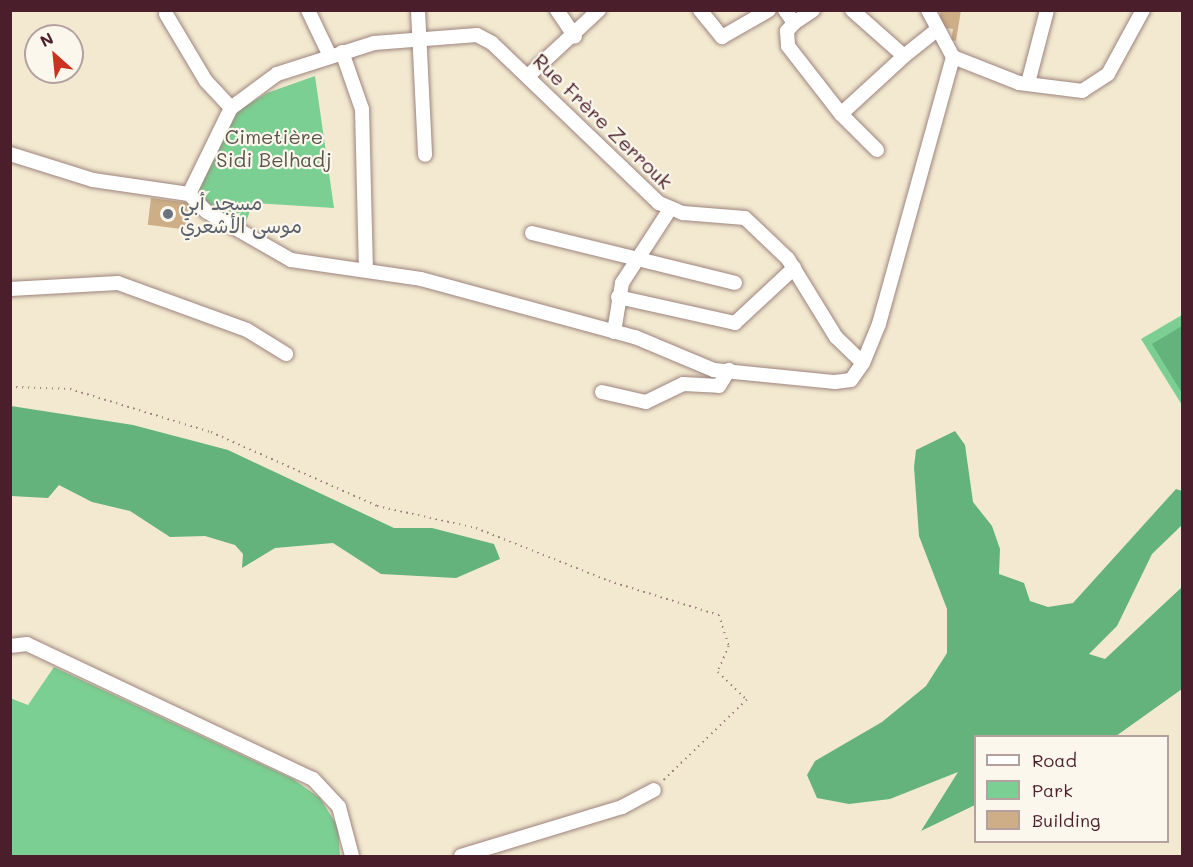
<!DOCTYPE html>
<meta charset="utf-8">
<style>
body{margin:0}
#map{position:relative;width:1193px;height:867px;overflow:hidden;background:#f2e9d0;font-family:Mali,"Playpen Sans Arabic",sans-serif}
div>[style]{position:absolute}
.green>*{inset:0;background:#7bcf92}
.forest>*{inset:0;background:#64b27c}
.building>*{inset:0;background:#cdae86;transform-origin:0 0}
.path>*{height:1.5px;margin-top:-0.75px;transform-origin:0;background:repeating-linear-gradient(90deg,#9e847e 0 1.5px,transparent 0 6px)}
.roads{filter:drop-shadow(0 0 2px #9e847e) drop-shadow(0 0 2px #9e847e)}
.minor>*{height:14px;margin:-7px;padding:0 7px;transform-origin:7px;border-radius:7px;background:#fff}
.dots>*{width:16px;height:16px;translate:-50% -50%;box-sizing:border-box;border:3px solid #fbf7ec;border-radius:50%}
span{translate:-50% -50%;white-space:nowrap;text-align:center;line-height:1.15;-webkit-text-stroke:4.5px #fbf7ec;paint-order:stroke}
.street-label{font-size:20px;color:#4a1f2b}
.park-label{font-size:20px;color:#59544a}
.worship-label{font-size:20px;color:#5b616d}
.left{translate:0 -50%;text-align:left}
.frame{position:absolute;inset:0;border:12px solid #4a1f2b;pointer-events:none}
.legend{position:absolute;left:974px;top:735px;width:195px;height:108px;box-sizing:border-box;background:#fbf7ec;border:2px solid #b4a19f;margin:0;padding:8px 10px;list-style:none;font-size:18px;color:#4a1f2b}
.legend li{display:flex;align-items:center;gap:12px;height:30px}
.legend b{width:30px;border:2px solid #b4a19f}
.north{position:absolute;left:24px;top:24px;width:60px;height:60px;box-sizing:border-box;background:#fbf7ec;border:2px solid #b4a19f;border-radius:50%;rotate:333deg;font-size:16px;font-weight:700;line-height:24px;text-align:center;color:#4a1f2b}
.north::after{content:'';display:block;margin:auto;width:21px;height:27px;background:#c8321e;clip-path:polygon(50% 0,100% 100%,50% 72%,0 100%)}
</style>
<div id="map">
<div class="green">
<i style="clip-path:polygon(315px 76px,334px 208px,253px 203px,243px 230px,194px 203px,230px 116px,267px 93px)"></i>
<i style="clip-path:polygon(1182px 315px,1182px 405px,1141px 339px)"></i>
<i style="clip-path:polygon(54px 667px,293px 779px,320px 798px,338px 827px,340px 856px,11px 856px,10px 698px,28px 705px)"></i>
</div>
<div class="forest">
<i style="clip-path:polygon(1182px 326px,1182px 393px,1152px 344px)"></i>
<i style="clip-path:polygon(11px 406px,133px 425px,228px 450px,394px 528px,432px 528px,494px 544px,500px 559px,456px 578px,381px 574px,333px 543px,275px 548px,242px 568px,243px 554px,235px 545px,205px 536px,170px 537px,130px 511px,92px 502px,59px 485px,48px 498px,11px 496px)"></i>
<i style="clip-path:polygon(955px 431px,965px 445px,973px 502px,992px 526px,1000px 549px,999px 574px,1024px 583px,1030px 601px,1048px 607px,1073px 603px,1176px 489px,1182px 491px,1182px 525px,1152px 554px,1117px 626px,1089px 654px,1105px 659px,1182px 587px,1182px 689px,1116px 736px,976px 736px,975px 805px,921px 831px,958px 772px,890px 799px,849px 804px,817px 798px,807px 775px,815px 761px,882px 722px,926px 686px,947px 653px,947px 609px,919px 536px,914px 467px,916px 450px)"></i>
</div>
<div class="building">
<i style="clip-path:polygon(941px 10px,961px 10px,956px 41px,951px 40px,953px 29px,938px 27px)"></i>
<i style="left:151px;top:198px;width:38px;height:27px;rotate:7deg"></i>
</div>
<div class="path">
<i style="left:10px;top:387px;width:60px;rotate:1.9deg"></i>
<i style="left:70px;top:389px;width:147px;rotate:17deg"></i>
<i style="left:211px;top:432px;width:182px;rotate:24deg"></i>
<i style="left:377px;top:506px;width:101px;rotate:12.5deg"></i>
<i style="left:476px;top:528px;width:143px;rotate:21.7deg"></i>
<i style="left:609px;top:581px;width:115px;rotate:17.2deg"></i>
<i style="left:719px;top:615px;width:33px;rotate:72deg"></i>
<i style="left:729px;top:646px;width:28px;rotate:113deg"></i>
<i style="left:718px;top:672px;width:40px;rotate:44deg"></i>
<i style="left:747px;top:700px;width:118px;rotate:136deg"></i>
</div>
<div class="roads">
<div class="minor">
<i style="left:308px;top:10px;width:49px;rotate:64.5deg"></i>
<i style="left:418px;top:10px;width:145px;rotate:87.2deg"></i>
<i style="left:557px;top:10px;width:32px;rotate:56deg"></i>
<i style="left:700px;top:10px;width:35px;rotate:51deg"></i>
<i style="left:722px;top:37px;width:54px;rotate:-29.9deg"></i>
<i style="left:785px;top:10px;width:16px;rotate:55deg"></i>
<i style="left:794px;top:23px;width:23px;rotate:-34deg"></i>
<i style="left:852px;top:10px;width:69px;rotate:41.5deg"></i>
<i style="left:904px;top:56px;width:43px;rotate:-38.5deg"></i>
<i style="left:928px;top:10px;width:53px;rotate:62deg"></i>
<i style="left:953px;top:57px;width:71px;rotate:21.5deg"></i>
<i style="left:1019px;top:83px;width:64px;rotate:7.2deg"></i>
<i style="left:1082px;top:91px;width:31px;rotate:-33deg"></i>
<i style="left:1108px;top:74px;width:73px;rotate:-61.3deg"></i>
<i style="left:166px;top:14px;width:78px;rotate:59.2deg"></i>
<i style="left:206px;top:81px;width:37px;rotate:47deg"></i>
<i style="left:794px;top:23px;width:11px;rotate:131deg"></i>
<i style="left:787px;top:31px;width:15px;rotate:86deg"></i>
<i style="left:788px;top:46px;width:86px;rotate:52.1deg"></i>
<i style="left:342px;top:52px;width:60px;rotate:70.7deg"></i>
<i style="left:362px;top:109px;width:160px;rotate:88.6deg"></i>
<i style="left:528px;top:76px;width:97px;rotate:-42.9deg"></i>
<i style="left:1028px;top:83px;width:75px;rotate:-75.4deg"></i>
<i style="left:877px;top:150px;width:51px;rotate:-135deg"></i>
<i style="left:841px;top:114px;width:86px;rotate:-42.6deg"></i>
<i style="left:10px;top:154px;width:87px;rotate:17.4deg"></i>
<i style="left:93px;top:180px;width:97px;rotate:8.3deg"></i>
<i style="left:189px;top:194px;width:96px;rotate:-64deg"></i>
<i style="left:231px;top:108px;width:57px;rotate:-36.5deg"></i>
<i style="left:277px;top:74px;width:102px;rotate:-17.7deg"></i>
<i style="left:374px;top:43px;width:103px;rotate:-4.4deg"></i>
<i style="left:477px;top:35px;width:17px;rotate:28deg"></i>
<i style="left:492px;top:43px;width:231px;rotate:43.8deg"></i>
<i style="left:659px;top:203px;width:26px;rotate:23deg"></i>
<i style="left:683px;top:213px;width:62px;rotate:4.6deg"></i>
<i style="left:745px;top:218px;width:59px;rotate:43.6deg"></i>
<i style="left:788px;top:259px;width:92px;rotate:58.4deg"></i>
<i style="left:836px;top:337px;width:37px;rotate:44deg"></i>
<i style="left:863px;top:363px;width:42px;rotate:-67.7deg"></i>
<i style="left:879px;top:324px;width:277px;rotate:-74.5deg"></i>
<i style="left:189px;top:194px;width:25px;rotate:45deg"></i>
<i style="left:207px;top:212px;width:97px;rotate:29.7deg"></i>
<i style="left:291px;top:260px;width:131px;rotate:8.3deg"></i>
<i style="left:421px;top:279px;width:222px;rotate:15.2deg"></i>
<i style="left:635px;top:337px;width:86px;rotate:22.7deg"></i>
<i style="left:714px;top:370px;width:122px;rotate:5.7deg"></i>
<i style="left:835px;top:382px;width:16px;rotate:-7deg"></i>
<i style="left:851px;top:380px;width:21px;rotate:-55deg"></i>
<i style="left:532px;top:233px;width:209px;rotate:13.8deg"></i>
<i style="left:10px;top:289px;width:108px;rotate:-3.2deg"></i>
<i style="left:118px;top:283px;width:137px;rotate:20deg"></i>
<i style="left:247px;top:330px;width:46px;rotate:31.6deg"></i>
<i style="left:618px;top:297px;width:120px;rotate:12.5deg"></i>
<i style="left:735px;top:323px;width:81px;rotate:-43deg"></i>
<i style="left:614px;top:332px;width:50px;rotate:-80.7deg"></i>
<i style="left:622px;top:283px;width:88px;rotate:-57deg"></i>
<i style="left:602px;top:392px;width:45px;rotate:12.8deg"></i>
<i style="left:646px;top:402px;width:41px;rotate:-25.9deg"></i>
<i style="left:683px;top:384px;width:36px;rotate:3deg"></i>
<i style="left:719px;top:386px;width:19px;rotate:-58deg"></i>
<i style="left:10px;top:646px;width:17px;rotate:-7deg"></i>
<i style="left:27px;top:644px;width:316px;rotate:25.3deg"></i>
<i style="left:313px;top:779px;width:38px;rotate:47deg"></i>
<i style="left:339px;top:807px;width:51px;rotate:75.1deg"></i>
<i style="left:461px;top:856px;width:168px;rotate:-16.9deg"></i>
<i style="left:622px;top:807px;width:36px;rotate:-28deg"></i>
</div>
</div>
<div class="dots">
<i style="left:168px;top:214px;background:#6b7280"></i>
</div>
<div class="street-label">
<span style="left:603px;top:121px;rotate:44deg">Rue Frère Zerrouk</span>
</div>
<div class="park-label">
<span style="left:274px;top:148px">Cimetière<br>Sidi Belhadj</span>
</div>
<div class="worship-label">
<span class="left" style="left:180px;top:214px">مسجد أبي<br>موسى الأشعري</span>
</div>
<div class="frame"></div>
<ul class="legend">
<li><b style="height:8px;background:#fff"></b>Road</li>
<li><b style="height:16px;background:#7bcf92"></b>Park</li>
<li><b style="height:16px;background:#cdae86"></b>Building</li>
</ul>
<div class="north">N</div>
</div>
